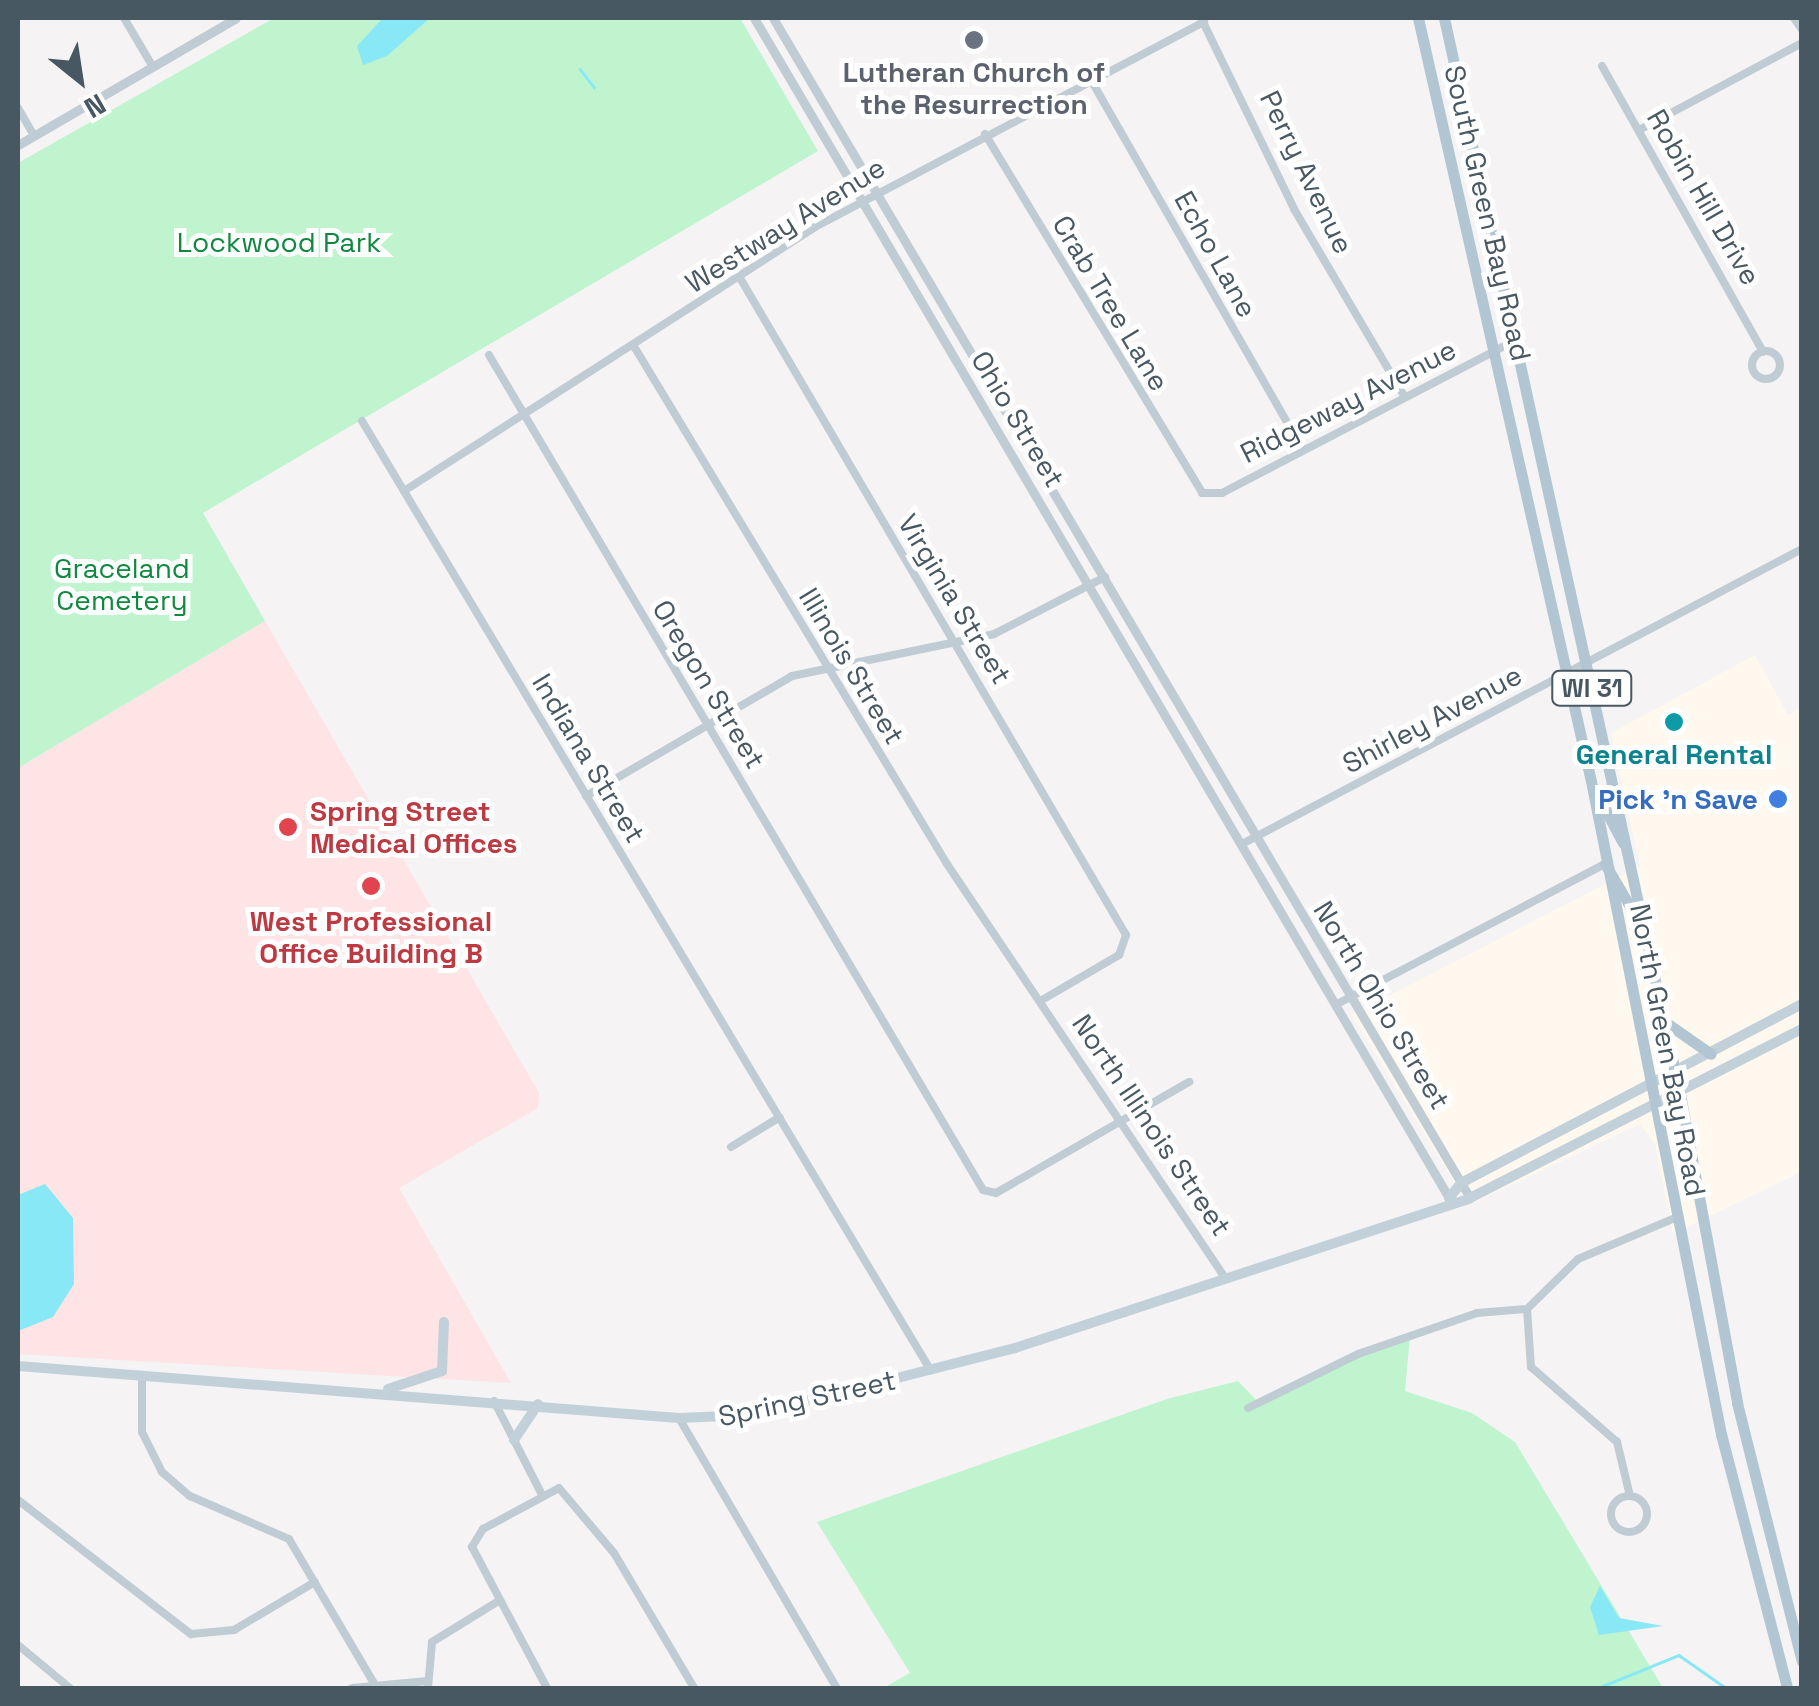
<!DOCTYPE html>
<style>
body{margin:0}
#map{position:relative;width:1819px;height:1706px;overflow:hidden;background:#f5f3f3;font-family:"Space Grotesk",sans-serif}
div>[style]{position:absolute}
.commercial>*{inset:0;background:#fef8ee}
.medical>*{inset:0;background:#fee4e4}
.green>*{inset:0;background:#bff4cf}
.water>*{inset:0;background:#89e8f5}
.stream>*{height:2.5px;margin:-1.25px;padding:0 1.25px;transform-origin:1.25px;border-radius:1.25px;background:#89e8f5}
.minor>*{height:8px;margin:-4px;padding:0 4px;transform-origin:4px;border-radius:4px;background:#c0ccd3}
.minor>.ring{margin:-4px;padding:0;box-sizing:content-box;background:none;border:8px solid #c0ccd3;border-radius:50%}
.tertiary>*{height:9px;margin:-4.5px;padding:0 4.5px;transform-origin:4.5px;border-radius:4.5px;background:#c0ccd3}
.secondary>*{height:10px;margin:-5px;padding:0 5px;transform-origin:5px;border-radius:5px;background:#c2d0da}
.primary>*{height:11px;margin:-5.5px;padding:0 5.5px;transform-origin:5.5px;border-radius:5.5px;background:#b1c5d3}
.dots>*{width:28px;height:28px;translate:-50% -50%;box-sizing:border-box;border:5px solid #fff;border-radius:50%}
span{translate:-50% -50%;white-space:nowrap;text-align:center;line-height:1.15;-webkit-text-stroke:10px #fff;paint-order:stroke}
.shield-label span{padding:2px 8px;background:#fff;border:2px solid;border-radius:8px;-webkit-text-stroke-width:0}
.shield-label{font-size:25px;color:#485862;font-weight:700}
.worship-label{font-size:28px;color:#5b616d;font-weight:700}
.street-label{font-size:28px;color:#485862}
.park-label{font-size:28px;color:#0f8840}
.culture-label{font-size:28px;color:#0d838f;font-weight:700}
.shop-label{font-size:28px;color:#366cbe;font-weight:700}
.right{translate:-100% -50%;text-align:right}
.health-label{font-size:28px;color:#be3a42;font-weight:700}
.left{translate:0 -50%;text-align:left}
.frame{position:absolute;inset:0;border:20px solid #485862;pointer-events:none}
.north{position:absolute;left:30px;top:30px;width:100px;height:100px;-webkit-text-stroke:8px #fff;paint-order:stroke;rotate:150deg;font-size:28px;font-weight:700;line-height:40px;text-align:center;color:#485862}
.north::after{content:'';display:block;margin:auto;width:35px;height:45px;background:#485862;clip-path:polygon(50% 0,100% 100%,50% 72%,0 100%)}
</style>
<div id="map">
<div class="commercial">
<i style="clip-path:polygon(1755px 655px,1788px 715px,1801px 708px,1801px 1172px,1673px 1234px,1655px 1144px,1640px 1124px,1468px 1205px,1352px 1015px,1640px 866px,1611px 733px)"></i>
</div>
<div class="medical">
<i style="clip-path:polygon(265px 621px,539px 1093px,538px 1108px,399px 1188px,511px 1383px,18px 1354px,18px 768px)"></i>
</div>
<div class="green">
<i style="clip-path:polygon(274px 18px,740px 18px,818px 151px,203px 513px,265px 621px,18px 768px,18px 163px)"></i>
<i style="clip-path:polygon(1410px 1336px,1405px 1391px,1472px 1413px,1515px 1442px,1663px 1688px,883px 1688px,910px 1673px,817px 1522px,1167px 1399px,1238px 1381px,1257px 1401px)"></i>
</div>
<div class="water">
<i style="clip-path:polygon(383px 18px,430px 18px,387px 56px,363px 65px,357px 46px)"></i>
<i style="clip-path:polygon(45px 1184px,73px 1218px,74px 1284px,53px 1317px,18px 1331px,18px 1195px)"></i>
<i style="clip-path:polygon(1600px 1586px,1619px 1618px,1663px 1626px,1599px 1635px,1590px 1607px)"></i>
</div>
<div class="stream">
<i style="left:580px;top:69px;width:23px;rotate:52deg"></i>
<i style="left:1598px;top:1688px;width:87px;rotate:-22.2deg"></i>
<i style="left:1679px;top:1655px;width:57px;rotate:35.1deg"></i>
</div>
<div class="minor">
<i style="left:124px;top:18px;width:57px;rotate:59.4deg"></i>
<i style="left:1201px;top:18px;width:212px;rotate:64deg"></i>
<i style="left:1294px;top:209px;width:217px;rotate:59.5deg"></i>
<i style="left:1794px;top:18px;width:14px;rotate:56deg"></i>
<i style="left:1602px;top:66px;width:328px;rotate:60.6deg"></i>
<i style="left:1091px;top:80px;width:426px;rotate:60.2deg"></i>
<i style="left:18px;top:108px;width:32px;rotate:60deg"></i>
<i style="left:1639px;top:130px;width:185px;rotate:-28.1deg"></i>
<i style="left:985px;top:134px;width:419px;rotate:58.8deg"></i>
<i style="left:1202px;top:493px;width:20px"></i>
<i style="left:1222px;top:493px;width:331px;rotate:-27.5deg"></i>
<i style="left:740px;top:278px;width:762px;rotate:59.56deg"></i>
<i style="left:1126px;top:935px;width:21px;rotate:109deg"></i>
<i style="left:1119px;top:955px;width:89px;rotate:149.7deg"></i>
<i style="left:635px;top:348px;width:603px;rotate:58.84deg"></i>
<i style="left:947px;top:864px;width:496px;rotate:56.1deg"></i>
<i class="ring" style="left:1752px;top:351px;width:20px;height:20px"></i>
<i style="left:489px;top:355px;width:970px;rotate:59.39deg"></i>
<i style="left:983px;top:1190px;width:13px;rotate:13deg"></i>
<i style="left:996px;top:1193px;width:223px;rotate:-29.9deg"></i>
<i style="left:362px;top:421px;width:1107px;rotate:59.08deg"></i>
<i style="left:404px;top:491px;width:488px;rotate:-32.7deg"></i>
<i style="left:815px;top:227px;width:440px;rotate:-27.8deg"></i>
<i style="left:586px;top:796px;width:238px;rotate:-30.2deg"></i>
<i style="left:792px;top:676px;width:206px;rotate:-11.7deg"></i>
<i style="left:994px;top:634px;width:125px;rotate:-27.2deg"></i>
<i style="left:1242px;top:844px;width:633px;rotate:-27.78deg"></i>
<i style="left:1337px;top:1004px;width:302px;rotate:-27.6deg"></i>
<i style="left:731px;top:1147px;width:57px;rotate:-31.5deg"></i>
<i style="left:142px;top:1377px;width:55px;rotate:90deg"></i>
<i style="left:142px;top:1432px;width:45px;rotate:63.4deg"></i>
<i style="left:162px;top:1472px;width:37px;rotate:41deg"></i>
<i style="left:190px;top:1496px;width:108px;rotate:23.5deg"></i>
<i style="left:289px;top:1539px;width:169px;rotate:59.5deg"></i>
<i style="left:494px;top:1401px;width:106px;rotate:62.9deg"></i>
<i style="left:1248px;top:1408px;width:123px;rotate:-26.1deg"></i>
<i style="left:1358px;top:1354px;width:126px;rotate:-19deg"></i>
<i style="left:1477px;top:1313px;width:50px;rotate:-4.6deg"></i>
<i style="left:679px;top:1418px;width:313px;rotate:59.7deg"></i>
<i class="ring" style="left:1611px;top:1496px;width:28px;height:28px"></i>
<i style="left:1630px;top:1496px;width:56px;rotate:-103.5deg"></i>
<i style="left:1617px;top:1442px;width:114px;rotate:-138.9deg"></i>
<i style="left:1531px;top:1367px;width:58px;rotate:-93.9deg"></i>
<i style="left:1527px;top:1309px;width:71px;rotate:-44.4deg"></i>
<i style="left:1578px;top:1259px;width:105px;rotate:-22.9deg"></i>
<i style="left:18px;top:1500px;width:219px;rotate:37.8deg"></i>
<i style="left:191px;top:1634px;width:43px;rotate:-5.3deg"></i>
<i style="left:234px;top:1630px;width:94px;rotate:-30.7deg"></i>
<i style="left:18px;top:1645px;width:67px;rotate:39.6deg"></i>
<i style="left:352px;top:1688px;width:76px;rotate:-5.3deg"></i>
<i style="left:428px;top:1688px;width:46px;rotate:-85deg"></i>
<i style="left:432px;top:1642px;width:76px;rotate:-31.6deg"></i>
<i style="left:547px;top:1688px;width:160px;rotate:-118deg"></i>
<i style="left:472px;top:1547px;width:21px;rotate:-59deg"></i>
<i style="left:483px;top:1529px;width:86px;rotate:-28.3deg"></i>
<i style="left:559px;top:1488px;width:85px;rotate:49.8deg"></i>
<i style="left:614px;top:1553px;width:157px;rotate:59.3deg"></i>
</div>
<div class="tertiary">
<i style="left:754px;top:18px;width:1369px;rotate:59.5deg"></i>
<i style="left:773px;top:18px;width:1370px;rotate:59.43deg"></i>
<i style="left:18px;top:145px;width:252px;rotate:-30.2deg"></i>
</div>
<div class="secondary">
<i style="left:1449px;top:1198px;width:19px;rotate:-51deg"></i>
<i style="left:1461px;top:1183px;width:385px;rotate:-27.7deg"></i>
<i style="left:18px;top:1366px;width:663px;rotate:4.5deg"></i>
<i style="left:679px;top:1418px;width:73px;rotate:-2.4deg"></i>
<i style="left:752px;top:1415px;width:271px;rotate:-14.3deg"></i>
<i style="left:1015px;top:1348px;width:479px;rotate:-18.2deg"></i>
<i style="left:1470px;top:1198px;width:373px;rotate:-27deg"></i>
<i style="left:388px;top:1389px;width:57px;rotate:-18.4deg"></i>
<i style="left:442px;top:1371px;width:49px;rotate:-87.7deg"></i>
<i style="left:514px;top:1440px;width:43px;rotate:-56.3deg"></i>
</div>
<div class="primary">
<i style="left:1418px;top:18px;width:787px;rotate:77.23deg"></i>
<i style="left:1592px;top:786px;width:661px;rotate:78.74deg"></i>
<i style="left:1721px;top:1434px;width:262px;rotate:75.4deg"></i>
<i style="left:1444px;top:18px;width:1102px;rotate:77.63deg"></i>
<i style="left:1680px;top:1094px;width:314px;rotate:79.5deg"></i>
<i style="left:1737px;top:1403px;width:266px;rotate:75.9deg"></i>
<i style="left:1597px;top:794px;width:55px;rotate:62deg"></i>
<i style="left:1605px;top:864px;width:65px;rotate:59.5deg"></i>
<i style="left:1668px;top:1024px;width:52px;rotate:34.9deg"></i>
</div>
<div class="dots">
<i style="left:974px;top:40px;background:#6b7280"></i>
<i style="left:1674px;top:722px;background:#0f9aa8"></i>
<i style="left:1778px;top:799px;background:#3f7fe0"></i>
<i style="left:288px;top:827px;background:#e0444e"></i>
<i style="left:371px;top:886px;background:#e0444e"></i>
</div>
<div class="shield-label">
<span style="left:1592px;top:688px">WI 31</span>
</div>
<div class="worship-label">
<span style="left:974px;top:88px">Lutheran Church of<br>the Resurrection</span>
</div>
<div class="street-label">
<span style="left:1307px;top:172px;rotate:64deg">Perry Avenue</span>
<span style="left:1704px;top:197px;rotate:60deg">Robin Hill Drive</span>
<span style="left:1488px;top:213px;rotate:77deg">South Green Bay Road</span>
<span style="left:785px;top:225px;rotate:-32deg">Westway Avenue</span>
<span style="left:1216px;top:254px;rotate:61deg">Echo Lane</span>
<span style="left:1111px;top:303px;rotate:59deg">Crab Tree Lane</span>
<span style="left:1348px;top:401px;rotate:-27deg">Ridgeway Avenue</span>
<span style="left:1018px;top:419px;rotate:59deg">Ohio Street</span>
<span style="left:955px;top:599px;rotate:59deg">Virginia Street</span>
<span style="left:852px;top:666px;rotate:59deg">Illinois Street</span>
<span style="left:709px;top:684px;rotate:59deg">Oregon Street</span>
<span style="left:1432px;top:719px;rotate:-28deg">Shirley Avenue</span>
<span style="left:589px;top:758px;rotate:59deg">Indiana Street</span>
<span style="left:1382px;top:1005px;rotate:59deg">North Ohio Street</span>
<span style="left:1668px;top:1050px;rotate:79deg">North Green Bay Road</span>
<span style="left:1152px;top:1125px;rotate:56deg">North Illinois Street</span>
<span style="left:807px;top:1398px;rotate:-12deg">Spring Street</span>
</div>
<div class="park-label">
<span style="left:279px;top:242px">Lockwood Park</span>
<span style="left:122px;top:584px">Graceland<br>Cemetery</span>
</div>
<div class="culture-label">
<span style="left:1674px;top:754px">General Rental</span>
</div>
<div class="shop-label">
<span class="right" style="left:1758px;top:799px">Pick 'n Save</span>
</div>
<div class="health-label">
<span class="left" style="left:310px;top:827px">Spring Street<br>Medical Offices</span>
<span style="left:371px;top:937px">West Professional<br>Office Building B</span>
</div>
<div class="frame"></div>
<div class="north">N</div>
</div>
